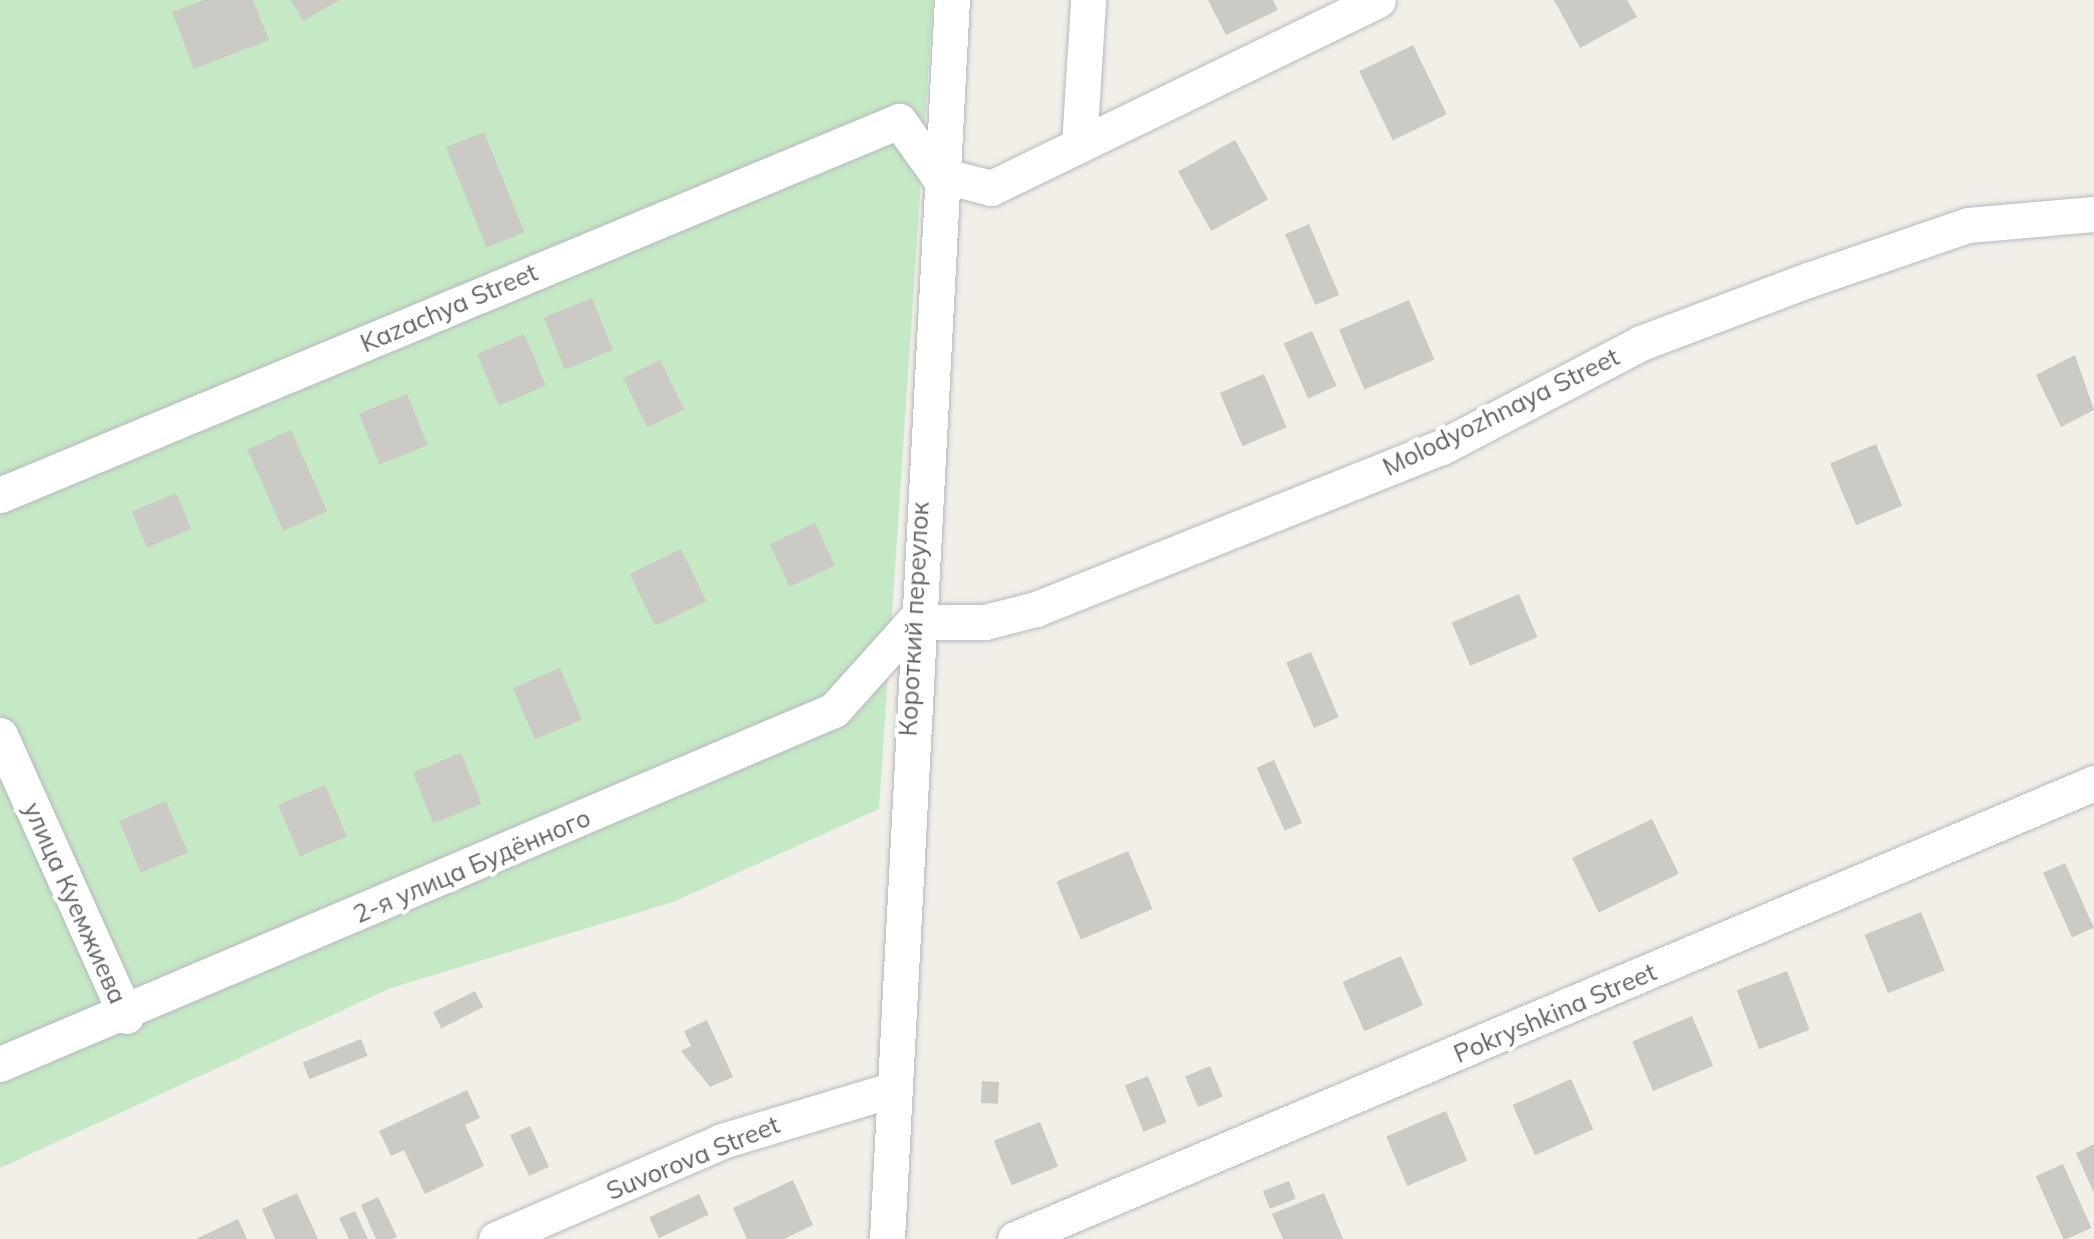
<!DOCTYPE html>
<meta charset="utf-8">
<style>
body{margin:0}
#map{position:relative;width:2094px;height:1239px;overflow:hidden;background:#f1efe8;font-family:Mulish,sans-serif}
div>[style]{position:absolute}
.green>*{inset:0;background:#c5e8c5}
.building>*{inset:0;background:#cccac5;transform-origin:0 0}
.roads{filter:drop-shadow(0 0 2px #b5b8bc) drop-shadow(0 0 2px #b5b8bc)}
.minor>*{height:35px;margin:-17.5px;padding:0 17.5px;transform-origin:17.5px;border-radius:17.5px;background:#fff}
span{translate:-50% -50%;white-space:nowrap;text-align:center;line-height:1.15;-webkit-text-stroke:8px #fff;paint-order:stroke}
.street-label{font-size:25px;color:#5f6368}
</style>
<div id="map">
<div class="green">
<i style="clip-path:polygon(0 0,933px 0,879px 809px,673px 902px,391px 988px,0 1168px)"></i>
</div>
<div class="building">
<i style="clip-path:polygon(204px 0,253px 0,269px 40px,194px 69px,172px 12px)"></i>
<i style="clip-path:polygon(291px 0,340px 0,303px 21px)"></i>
<i style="clip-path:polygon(1208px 0,1273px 0,1278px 10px,1226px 35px)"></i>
<i style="clip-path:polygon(1554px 0,1627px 0,1637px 17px,1580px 48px)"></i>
<i style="left:1413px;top:45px;width:77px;height:60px;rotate:64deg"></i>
<i style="left:484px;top:132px;width:108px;height:41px;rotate:68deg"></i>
<i style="left:1235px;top:140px;width:68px;height:65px;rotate:61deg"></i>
<i style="left:1309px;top:224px;width:77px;height:26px;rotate:67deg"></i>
<i style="left:592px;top:298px;width:56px;height:52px;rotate:68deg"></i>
<i style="left:1409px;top:300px;width:65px;height:76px;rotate:67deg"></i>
<i style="left:1312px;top:331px;width:60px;height:31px;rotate:66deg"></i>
<i style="left:524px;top:334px;width:56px;height:51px;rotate:67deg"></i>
<i style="clip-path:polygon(2075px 355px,2094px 410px,2061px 427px,2036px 375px)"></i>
<i style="left:660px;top:360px;width:55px;height:41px;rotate:64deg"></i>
<i style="left:1264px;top:374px;width:58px;height:48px;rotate:67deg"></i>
<i style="left:407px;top:394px;width:55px;height:52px;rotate:68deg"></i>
<i style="left:291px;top:430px;width:89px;height:48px;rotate:66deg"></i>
<i style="left:1876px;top:444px;width:67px;height:50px;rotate:67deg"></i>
<i style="left:176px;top:493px;width:39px;height:48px;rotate:67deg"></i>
<i style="left:815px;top:523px;width:47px;height:50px;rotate:65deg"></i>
<i style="left:681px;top:549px;width:58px;height:57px;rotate:64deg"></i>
<i style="left:1519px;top:594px;width:47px;height:73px;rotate:67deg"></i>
<i style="left:1311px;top:652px;width:71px;height:27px;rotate:67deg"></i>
<i style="left:560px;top:668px;width:56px;height:51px;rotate:67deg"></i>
<i style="left:461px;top:753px;width:55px;height:52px;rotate:68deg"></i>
<i style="left:1274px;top:760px;width:69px;height:19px;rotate:66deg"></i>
<i style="left:325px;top:785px;width:56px;height:51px;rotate:67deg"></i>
<i style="left:166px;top:801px;width:56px;height:51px;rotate:67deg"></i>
<i style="left:1652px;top:819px;width:61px;height:89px;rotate:64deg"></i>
<i style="left:1128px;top:851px;width:63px;height:78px;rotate:67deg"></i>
<i style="left:2065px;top:863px;width:71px;height:24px;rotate:66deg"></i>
<i style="left:1921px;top:912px;width:63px;height:61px;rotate:68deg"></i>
<i style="left:1401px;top:956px;width:54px;height:64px;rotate:66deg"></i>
<i style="left:1787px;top:971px;width:63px;height:54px;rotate:69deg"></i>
<i style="left:475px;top:991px;width:18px;height:47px;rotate:63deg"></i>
<i style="left:1692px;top:1016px;width:54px;height:65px;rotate:67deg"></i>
<i style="clip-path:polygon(707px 1020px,733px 1077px,710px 1087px,681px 1051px,691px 1046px,684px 1031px)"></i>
<i style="left:361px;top:1039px;width:18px;height:63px;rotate:68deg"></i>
<i style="left:1210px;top:1066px;width:33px;height:27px;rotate:67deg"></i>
<i style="left:1148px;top:1076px;width:50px;height:25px;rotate:68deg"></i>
<i style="left:1571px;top:1079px;width:55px;height:64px;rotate:66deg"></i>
<i style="left:982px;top:1081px;width:17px;height:22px;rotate:3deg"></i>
<i style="clip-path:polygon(467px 1090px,480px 1118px,465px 1125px,484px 1166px,425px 1194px,404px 1150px,391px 1156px,379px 1131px)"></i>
<i style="left:1446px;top:1111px;width:54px;height:65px;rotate:67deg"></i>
<i style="left:1040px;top:1122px;width:48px;height:50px;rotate:68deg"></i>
<i style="left:530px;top:1126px;width:45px;height:22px;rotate:65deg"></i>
<i style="clip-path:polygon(2094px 1144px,2094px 1193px,2076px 1153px)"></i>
<i style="left:2063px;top:1164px;width:70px;height:30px;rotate:66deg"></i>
<i style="clip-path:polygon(793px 1180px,813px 1225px,784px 1239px,747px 1239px,733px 1208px)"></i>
<i style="left:1289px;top:1181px;width:19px;height:28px;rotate:69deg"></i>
<i style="clip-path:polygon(297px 1193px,318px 1239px,275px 1239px,262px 1209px)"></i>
<i style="clip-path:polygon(1324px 1193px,1343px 1239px,1283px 1239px,1272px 1214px)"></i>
<i style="left:699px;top:1194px;width:23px;height:55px;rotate:65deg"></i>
<i style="clip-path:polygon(378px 1197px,397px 1237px,392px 1239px,376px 1239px,361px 1205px)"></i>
<i style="clip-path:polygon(355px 1211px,368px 1239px,349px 1239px,339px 1218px)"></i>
<i style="clip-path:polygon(238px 1219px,247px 1239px,196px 1239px)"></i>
</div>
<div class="roads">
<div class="minor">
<i style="left:1079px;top:145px;width:145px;rotate:-86.4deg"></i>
<i style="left:0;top:495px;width:974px;rotate:-22.59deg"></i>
<i style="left:899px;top:121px;width:65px;rotate:54.4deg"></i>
<i style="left:937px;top:174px;width:56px;rotate:14.5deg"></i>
<i style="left:991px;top:188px;width:430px;rotate:-25.9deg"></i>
<i style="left:0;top:735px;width:308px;rotate:65.8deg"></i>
<i style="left:0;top:1064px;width:906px;rotate:-23deg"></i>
<i style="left:834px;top:710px;width:118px;rotate:-48.1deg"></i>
<i style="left:913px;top:622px;width:72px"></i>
<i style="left:985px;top:622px;width:53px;rotate:-14.3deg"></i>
<i style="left:1036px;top:609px;width:437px;rotate:-21.8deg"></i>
<i style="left:1442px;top:447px;width:225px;rotate:-27.6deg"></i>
<i style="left:1641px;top:343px;width:178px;rotate:-20.7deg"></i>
<i style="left:1808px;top:280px;width:169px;rotate:-19deg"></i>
<i style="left:1968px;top:225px;width:126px;rotate:-5deg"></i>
<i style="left:496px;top:1239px;width:246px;rotate:-23.4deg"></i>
<i style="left:722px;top:1141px;width:180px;rotate:-16.8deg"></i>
<i style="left:887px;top:1239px;width:1241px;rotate:-87deg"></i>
<i style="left:1015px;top:1239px;width:1171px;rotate:-22.91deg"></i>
</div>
</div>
<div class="street-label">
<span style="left:449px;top:308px;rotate:-23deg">Kazachya Street</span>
<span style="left:1501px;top:412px;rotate:-26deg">Molodyozhnaya Street</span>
<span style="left:914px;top:619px;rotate:-87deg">Короткий переулок</span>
<span style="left:472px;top:866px;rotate:-23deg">2-я улица Будённого</span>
<span style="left:75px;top:903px;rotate:66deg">улица Куемжиева</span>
<span style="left:1555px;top:1013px;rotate:-23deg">Pokryshkina Street</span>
<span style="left:693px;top:1158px;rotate:-22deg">Suvorova Street</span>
</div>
</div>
